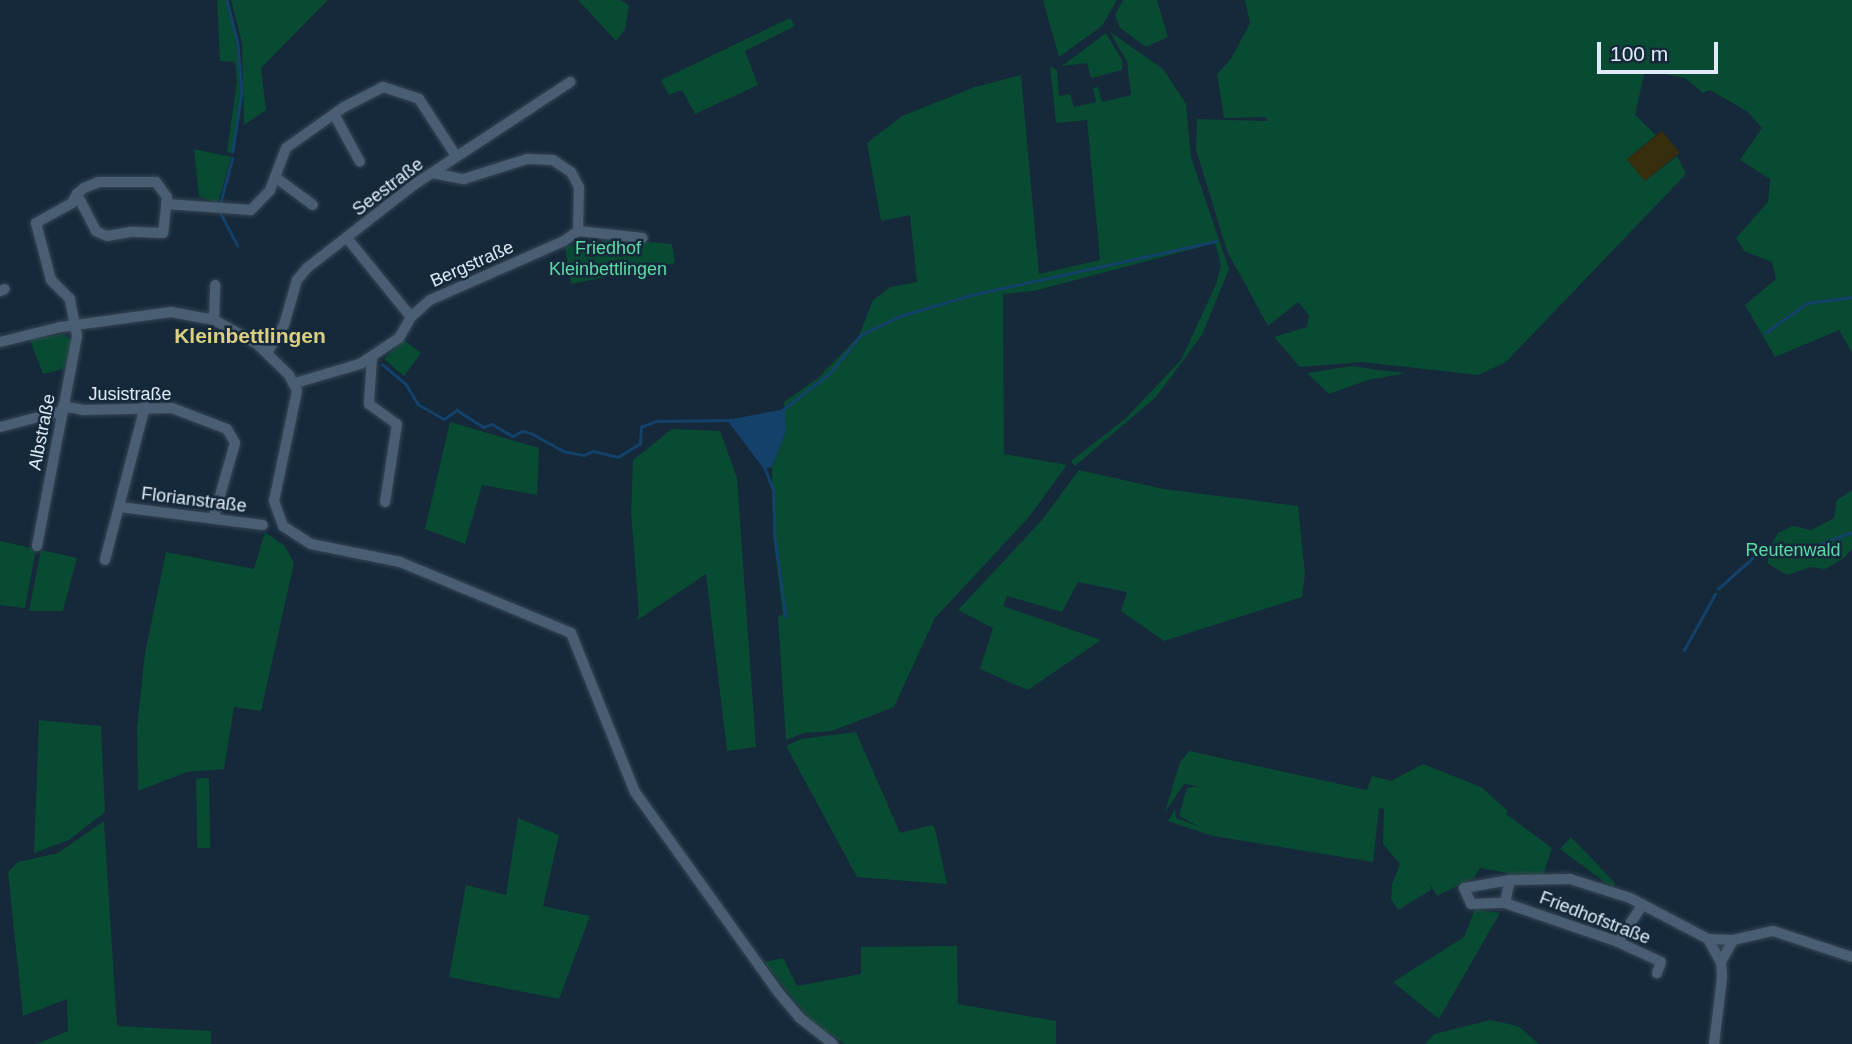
<!DOCTYPE html>
<meta charset="utf-8">
<style>
body{margin:0}
#map{position:relative;width:1852px;height:1044px;overflow:hidden;background:#15293a;font-family:Helvetica,sans-serif}
div>[style]{position:absolute}
.green>*{inset:0;background:#084a32;transform-origin:0 0}
.sand>*{inset:0;background:#362e0d;transform-origin:0 0}
.water>*{inset:0;background:#134169}
.stream>*{height:2.5px;margin:-1.25px;padding:0 1.25px;transform-origin:1.25px;border-radius:1.25px;background:#134169}
.roads{filter:drop-shadow(0 0 2px #364554) drop-shadow(0 0 2px #364554)}
.minor>*{height:10px;margin:-5px;padding:0 5px;transform-origin:5px;border-radius:5px;background:#495e72}
span{translate:-50% -50%;white-space:nowrap;text-align:center;line-height:1.15;-webkit-text-stroke:5px #15293a;paint-order:stroke}
.street-label{font-size:18px;color:#dfebf6}
.park-label{font-size:18px;color:#5ddaa5}
.quarter-label{font-size:21px;color:#dbd081;font-weight:700}
.scale{position:absolute;left:1597px;top:42px;width:121px;height:32px;box-sizing:border-box;border:4px solid #dfebf6;border-top:0;padding-left:9px;font-size:21px;line-height:24px;white-space:nowrap;color:#dfebf6;-webkit-text-stroke:5px #15293a;paint-order:stroke}
</style>
<div id="map">
<div class="green">
<i style="clip-path:polygon(217px 0,227px 0,238px 50px,241px 92px,232px 153px,227px 152px,237px 81px,235px 62px,220px 61px)"></i>
<i style="clip-path:polygon(231px 0,328px 0,261px 68px,266px 110px,244px 125px,242px 43px)"></i>
<i style="clip-path:polygon(578px 0,620px 0,629px 5px,625px 29px,616px 41px)"></i>
<i style="clip-path:polygon(1043px 0,1117px 0,1102px 26px,1059px 57px)"></i>
<i style="clip-path:polygon(1123px 0,1157px 0,1168px 37px,1146px 47px,1120px 28px,1115px 15px)"></i>
<i style="clip-path:polygon(1245px 0,1852px 0,1852px 353px,1839px 330px,1775px 357px,1745px 305px,1776px 279px,1772px 262px,1744px 251px,1736px 238px,1768px 202px,1770px 179px,1740px 160px,1762px 128px,1748px 112px,1710px 90px,1703px 93px,1685px 78px,1645px 70px,1635px 115px,1656px 135px,1627px 159px,1645px 181px,1677px 156px,1686px 174px,1506px 362px,1479px 375px,1362px 362px,1300px 367px,1274px 337px,1307px 327px,1309px 315px,1298px 302px,1268px 326px,1227px 251px,1196px 149px,1197px 119px,1267px 121px,1266px 117px,1224px 118px,1217px 74px,1231px 59px,1250px 23px)"></i>
<i style="clip-path:polygon(790px 18px,795px 26px,745px 51px,758px 85px,695px 114px,682px 90px,669px 95px,661px 80px)"></i>
<i style="clip-path:polygon(1110px 32px,1163px 69px,1186px 104px,1191px 157px,1229px 269px,1202px 335px,1156px 397px,1075px 466px,1071px 461px,1126px 418px,1181px 360px,1216px 284px,1221px 265px,1215px 243px,1034px 291px,1003px 294px,1004px 454px,1067px 465px,1029px 517px,935px 618px,894px 707px,832px 731px,804px 733px,786px 740px,778px 616px,783px 615px,773px 536px,772px 467px,786px 431px,784px 402px,818px 378px,859px 336px,873px 300px,891px 287px,917px 282px,910px 215px,881px 221px,867px 143px,902px 116px,975px 87px,1021px 75px,1039px 274px,1100px 260px,1087px 120px,1056px 123px,1050px 66px,1057px 70px,1059px 96px,1070px 94px,1074px 107px,1096px 102px,1093px 88px,1098px 87px,1102px 102px,1131px 95px,1127px 62px)"></i>
<i style="clip-path:polygon(1106px 33px,1122px 60px,1122px 70px,1091px 78px,1087px 63px,1062px 66px)"></i>
<i style="clip-path:polygon(194px 149px,231px 157px,218px 203px,199px 197px)"></i>
<i style="clip-path:polygon(616px 239px,672px 244px,675px 263px,571px 284px,565px 246px)"></i>
<i style="clip-path:polygon(64px 334px,72px 341px,67px 368px,43px 374px,29px 338px)"></i>
<i style="clip-path:polygon(404px 340px,421px 353px,404px 376px,384px 359px)"></i>
<i style="clip-path:polygon(1352px 366px,1378px 370px,1407px 373px,1368px 380px,1329px 394px,1307px 373px)"></i>
<i style="clip-path:polygon(450px 422px,539px 448px,537px 495px,482px 485px,465px 544px,425px 529px)"></i>
<i style="clip-path:polygon(672px 429px,720px 431px,737px 478px,756px 747px,727px 751px,706px 574px,636px 621px,639px 613px,631px 513px,633px 460px)"></i>
<i style="clip-path:polygon(1079px 470px,1164px 489px,1298px 506px,1305px 573px,1302px 597px,1164px 641px,1121px 611px,1127px 592px,1078px 582px,1062px 612px,1007px 596px,1003px 606px,1101px 640px,1028px 690px,980px 669px,993px 628px,958px 610px,1042px 520px)"></i>
<i style="clip-path:polygon(1852px 490px,1852px 549px,1844px 558px,1825px 569px,1810px 567px,1787px 575px,1768px 564px,1768px 550px,1778px 533px,1793px 526px,1811px 530px,1834px 518px,1837px 500px)"></i>
<i style="clip-path:polygon(265px 532px,285px 546px,294px 563px,261px 711px,234px 707px,224px 769px,187px 772px,138px 791px,137px 728px,145px 653px,166px 552px,254px 569px)"></i>
<i style="clip-path:polygon(0 541px,36px 549px,25px 608px,0 605px)"></i>
<i style="clip-path:polygon(41px 550px,77px 558px,63px 611px,29px 611px)"></i>
<i style="clip-path:polygon(39px 720px,101px 726px,105px 812px,69px 840px,34px 853px)"></i>
<i style="clip-path:polygon(856px 732px,900px 833px,932px 825px,935px 828px,947px 884px,857px 877px,786px 746px,801px 739px)"></i>
<i style="clip-path:polygon(1189px 751px,1367px 790px,1372px 776px,1391px 781px,1423px 764px,1481px 787px,1508px 811px,1506px 814px,1552px 848px,1543px 875px,1530px 877px,1480px 868px,1474px 878px,1437px 896px,1429px 883px,1431px 890px,1398px 910px,1391px 899px,1392px 884px,1400px 864px,1383px 844px,1384px 809px,1379px 808px,1373px 862px,1213px 836px,1168px 821px,1175px 809px,1176px 818px,1200px 827px,1179px 816px,1187px 788px,1199px 786px,1184px 784px,1165px 812px,1180px 762px)"></i>
<i style="left:209px;top:778px;width:70px;height:13px;rotate:89deg"></i>
<i style="clip-path:polygon(518px 818px,559px 835px,543px 906px,590px 916px,559px 999px,449px 977px,466px 885px,506px 895px)"></i>
<i style="clip-path:polygon(104px 821px,117px 1026px,211px 1031px,211px 1044px,36px 1044px,68px 1031px,67px 999px,23px 1016px,8px 872px,18px 862px,58px 853px)"></i>
<i style="clip-path:polygon(1571px 837px,1615px 883px,1614px 889px,1560px 849px)"></i>
<i style="clip-path:polygon(1475px 909px,1500px 913px,1439px 1019px,1393px 982px,1464px 937px)"></i>
<i style="clip-path:polygon(957px 946px,958px 1004px,1056px 1021px,1056px 1044px,845px 1044px,812px 1022px,764px 962px,783px 958px,797px 986px,861px 974px,861px 947px)"></i>
<i style="clip-path:polygon(1490px 1020px,1518px 1026px,1539px 1044px,1425px 1044px,1434px 1034px)"></i>
</div>
<div class="sand">
<i style="left:1662px;top:131px;width:28px;height:45px;rotate:51deg"></i>
</div>
<div class="water">
<i style="clip-path:polygon(785px 409px,786px 431px,772px 467px,764px 469px,727px 420px)"></i>
</div>
<div class="stream">
<i style="left:227px;top:0;width:45px;rotate:76deg"></i>
<i style="left:238px;top:44px;width:48px;rotate:85.2deg"></i>
<i style="left:242px;top:92px;width:60px;rotate:98.7deg"></i>
<i style="left:220px;top:204px;width:47px;rotate:-75.1deg"></i>
<i style="left:220px;top:212px;width:38px;rotate:62deg"></i>
<i style="left:1765px;top:333px;width:52px;rotate:-35.5deg"></i>
<i style="left:1807px;top:303px;width:45px;rotate:-7.6deg"></i>
<i style="left:382px;top:364px;width:31px;rotate:40deg"></i>
<i style="left:406px;top:384px;width:23px;rotate:59deg"></i>
<i style="left:418px;top:404px;width:30px;rotate:30deg"></i>
<i style="left:444px;top:419px;width:16px;rotate:-35deg"></i>
<i style="left:457px;top:410px;width:31px;rotate:33deg"></i>
<i style="left:483px;top:427px;width:9px;rotate:-18deg"></i>
<i style="left:492px;top:424px;width:24px;rotate:30deg"></i>
<i style="left:513px;top:436px;width:10px;rotate:-29deg"></i>
<i style="left:522px;top:431px;width:9px;rotate:13deg"></i>
<i style="left:531px;top:433px;width:37px;rotate:29deg"></i>
<i style="left:563px;top:451px;width:21px;rotate:11deg"></i>
<i style="left:584px;top:455px;width:10px;rotate:-24deg"></i>
<i style="left:593px;top:451px;width:26px;rotate:13deg"></i>
<i style="left:618px;top:457px;width:26px;rotate:-32deg"></i>
<i style="left:640px;top:443px;width:16px;rotate:-86deg"></i>
<i style="left:641px;top:427px;width:16px;rotate:-22deg"></i>
<i style="left:656px;top:421px;width:74px;rotate:-0.8deg"></i>
<i style="left:781px;top:411px;width:62px;rotate:-37.8deg"></i>
<i style="left:830px;top:373px;width:49px;rotate:-50.8deg"></i>
<i style="left:861px;top:335px;width:43px;rotate:-26deg"></i>
<i style="left:900px;top:316px;width:74px;rotate:-16.5deg"></i>
<i style="left:971px;top:295px;width:251px;rotate:-12.4deg"></i>
<i style="left:765px;top:468px;width:26px;rotate:69deg"></i>
<i style="left:774px;top:492px;width:45px;rotate:88.7deg"></i>
<i style="left:775px;top:537px;width:80px;rotate:82.1deg"></i>
<i style="left:1718px;top:589px;width:52px;rotate:-41.9deg"></i>
<i style="left:1757px;top:554px;width:45px;rotate:-3.8deg"></i>
<i style="left:1802px;top:551px;width:53px;rotate:-20.8deg"></i>
<i style="left:1684px;top:650px;width:64px;rotate:-61deg"></i>
</div>
<div class="roads">
<div class="minor">
<i style="left:335px;top:116px;width:52px;rotate:61.5deg"></i>
<i style="left:432px;top:173px;width:33px;rotate:11deg"></i>
<i style="left:464px;top:179px;width:66px;rotate:-17.6deg"></i>
<i style="left:527px;top:159px;width:26px;rotate:2deg"></i>
<i style="left:553px;top:160px;width:22px;rotate:34deg"></i>
<i style="left:571px;top:172px;width:17px;rotate:62deg"></i>
<i style="left:579px;top:187px;width:44px;rotate:91.3deg"></i>
<i style="left:275px;top:177px;width:47px;rotate:36.4deg"></i>
<i style="left:166px;top:204px;width:85px;rotate:4deg"></i>
<i style="left:251px;top:210px;width:28px;rotate:-46deg"></i>
<i style="left:270px;top:190px;width:45px;rotate:-69.1deg"></i>
<i style="left:286px;top:148px;width:71px;rotate:-35.3deg"></i>
<i style="left:344px;top:107px;width:44px;rotate:-27.1deg"></i>
<i style="left:383px;top:87px;width:38px;rotate:18deg"></i>
<i style="left:419px;top:99px;width:68px;rotate:57deg"></i>
<i style="left:578px;top:231px;width:65px;rotate:6.1deg"></i>
<i style="left:347px;top:238px;width:102px;rotate:51deg"></i>
<i style="left:0;top:291px;width:5px;rotate:-22deg"></i>
<i style="left:214px;top:320px;width:35px;rotate:-88deg"></i>
<i style="left:0;top:342px;width:63px;rotate:-13.8deg"></i>
<i style="left:61px;top:327px;width:111px;rotate:-7.8deg"></i>
<i style="left:171px;top:312px;width:44px;rotate:10.5deg"></i>
<i style="left:214px;top:320px;width:48px;rotate:28.7deg"></i>
<i style="left:256px;top:343px;width:46px;rotate:44.1deg"></i>
<i style="left:289px;top:375px;width:18px;rotate:63deg"></i>
<i style="left:297px;top:391px;width:112px;rotate:101.8deg"></i>
<i style="left:274px;top:501px;width:27px;rotate:70deg"></i>
<i style="left:283px;top:526px;width:33px;rotate:33deg"></i>
<i style="left:311px;top:544px;width:91px;rotate:11.4deg"></i>
<i style="left:400px;top:562px;width:185px;rotate:22.5deg"></i>
<i style="left:571px;top:633px;width:171px;rotate:68.1deg"></i>
<i style="left:635px;top:792px;width:247px;rotate:54.4deg"></i>
<i style="left:779px;top:993px;width:33px;rotate:50deg"></i>
<i style="left:800px;top:1018px;width:42px;rotate:38.2deg"></i>
<i style="left:267px;top:353px;width:33px;rotate:-59deg"></i>
<i style="left:284px;top:325px;width:47px;rotate:-73.9deg"></i>
<i style="left:297px;top:280px;width:16px;rotate:-50deg"></i>
<i style="left:307px;top:268px;width:137px;rotate:-37.9deg"></i>
<i style="left:415px;top:184px;width:186px;rotate:-33.3deg"></i>
<i style="left:372px;top:357px;width:47px;rotate:93.7deg"></i>
<i style="left:369px;top:404px;width:34px;rotate:36deg"></i>
<i style="left:397px;top:424px;width:79px;rotate:98.7deg"></i>
<i style="left:295px;top:383px;width:68px;rotate:-16.3deg"></i>
<i style="left:360px;top:364px;width:47px;rotate:-33.7deg"></i>
<i style="left:399px;top:338px;width:24px;rotate:-60deg"></i>
<i style="left:411px;top:317px;width:25px;rotate:-42deg"></i>
<i style="left:430px;top:300px;width:146px;rotate:-23.8deg"></i>
<i style="left:564px;top:241px;width:17px;rotate:-36deg"></i>
<i style="left:63px;top:406px;width:21px;rotate:11deg"></i>
<i style="left:84px;top:410px;width:88px;rotate:-1.3deg"></i>
<i style="left:172px;top:408px;width:59px;rotate:20.9deg"></i>
<i style="left:227px;top:429px;width:16px;rotate:60deg"></i>
<i style="left:235px;top:443px;width:76px;rotate:106deg"></i>
<i style="left:0;top:427px;width:64px;rotate:-14.5deg"></i>
<i style="left:120px;top:507px;width:144px;rotate:7.2deg"></i>
<i style="left:37px;top:546px;width:214px;rotate:-79.2deg"></i>
<i style="left:77px;top:336px;width:38px;rotate:-101deg"></i>
<i style="left:70px;top:299px;width:27px;rotate:-135deg"></i>
<i style="left:51px;top:280px;width:59px;rotate:-104.7deg"></i>
<i style="left:36px;top:223px;width:41px;rotate:-29.1deg"></i>
<i style="left:72px;top:203px;width:10px;rotate:-61deg"></i>
<i style="left:77px;top:194px;width:9px;rotate:-41deg"></i>
<i style="left:84px;top:188px;width:16px;rotate:-22deg"></i>
<i style="left:99px;top:182px;width:57px"></i>
<i style="left:156px;top:182px;width:19px;rotate:54deg"></i>
<i style="left:167px;top:197px;width:36px;rotate:96deg"></i>
<i style="left:163px;top:233px;width:33px;rotate:-178deg"></i>
<i style="left:130px;top:232px;width:23px;rotate:170deg"></i>
<i style="left:107px;top:236px;width:12px;rotate:-156deg"></i>
<i style="left:96px;top:231px;width:42px;rotate:-117.2deg"></i>
<i style="left:105px;top:560px;width:159px;rotate:-75.4deg"></i>
<i style="left:1510px;top:880px;width:47px;rotate:170.1deg"></i>
<i style="left:1464px;top:888px;width:17px;rotate:66deg"></i>
<i style="left:1471px;top:904px;width:34px;rotate:-2deg"></i>
<i style="left:1505px;top:903px;width:120px;rotate:19deg"></i>
<i style="left:1618px;top:942px;width:47px;rotate:24.9deg"></i>
<i style="left:1661px;top:962px;width:12px;rotate:110deg"></i>
<i style="left:1505px;top:903px;width:24px;rotate:-78deg"></i>
<i style="left:1510px;top:880px;width:60px;rotate:-1deg"></i>
<i style="left:1570px;top:879px;width:63px;rotate:17.6deg"></i>
<i style="left:1630px;top:898px;width:88px;rotate:27.7deg"></i>
<i style="left:1708px;top:939px;width:25px;rotate:2deg"></i>
<i style="left:1733px;top:940px;width:41px;rotate:-12.7deg"></i>
<i style="left:1773px;top:931px;width:83px;rotate:18.2deg"></i>
<i style="left:1708px;top:939px;width:26px;rotate:61deg"></i>
<i style="left:1721px;top:962px;width:16px;rotate:86deg"></i>
<i style="left:1722px;top:978px;width:66px;rotate:96.9deg"></i>
<i style="left:1618px;top:942px;width:45px;rotate:-56.7deg"></i>
<i style="left:1721px;top:962px;width:25px;rotate:-61deg"></i>
</div>
</div>
<div class="street-label">
<span style="left:388px;top:187px;rotate:-37deg">Seestraße</span>
<span style="left:472px;top:264px;rotate:-24deg">Bergstraße</span>
<span style="left:130px;top:394px">Jusistraße</span>
<span style="left:42px;top:432px;rotate:-79deg">Albstraße</span>
<span style="left:194px;top:500px;rotate:7deg">Florianstraße</span>
<span style="left:1595px;top:918px;rotate:21deg">Friedhofstraße</span>
</div>
<div class="park-label">
<span style="left:608px;top:259px">Friedhof<br>Kleinbettlingen</span>
<span style="left:1793px;top:550px">Reutenwald</span>
</div>
<div class="quarter-label">
<span style="left:250px;top:336px">Kleinbettlingen</span>
</div>
<div class="scale">100 m</div>
</div>
